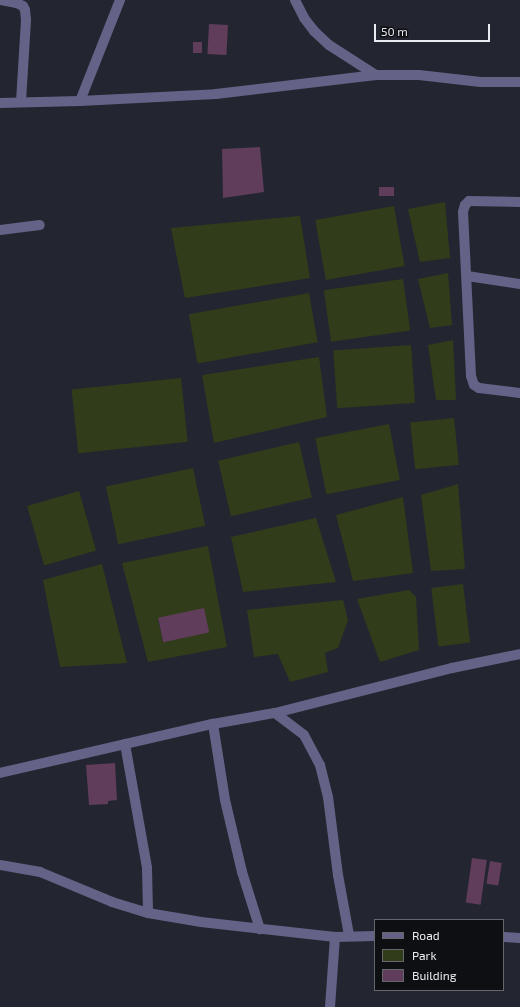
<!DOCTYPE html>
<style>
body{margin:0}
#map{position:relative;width:520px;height:1007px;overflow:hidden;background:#232630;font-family:"Exo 2",sans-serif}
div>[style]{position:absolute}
.green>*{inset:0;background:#313c1a;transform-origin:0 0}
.building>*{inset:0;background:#5f3d5b;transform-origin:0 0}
.minor>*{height:10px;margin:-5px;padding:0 5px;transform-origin:5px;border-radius:5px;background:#646387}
span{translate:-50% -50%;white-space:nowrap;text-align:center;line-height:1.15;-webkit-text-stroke:3px #0e0f13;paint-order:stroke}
.legend{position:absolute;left:374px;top:919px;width:130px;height:72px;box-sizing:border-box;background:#0e0f13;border:1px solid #66676d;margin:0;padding:5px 7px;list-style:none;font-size:12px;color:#eaecf3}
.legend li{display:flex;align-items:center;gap:8px;height:20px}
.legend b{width:20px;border:1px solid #66676d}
.scale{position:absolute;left:374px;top:24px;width:116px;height:18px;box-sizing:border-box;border:2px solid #eaecf3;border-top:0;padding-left:5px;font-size:12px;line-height:14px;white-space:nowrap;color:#eaecf3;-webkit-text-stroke:3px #0e0f13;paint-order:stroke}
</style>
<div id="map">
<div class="green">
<i style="clip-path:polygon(445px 202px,450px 258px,420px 262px,408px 209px)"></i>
<i style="left:394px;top:206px;width:61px;height:80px;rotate:80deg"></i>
<i style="clip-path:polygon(300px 216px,310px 278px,185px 298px,171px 228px)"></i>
<i style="clip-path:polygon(448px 273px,452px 325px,430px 328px,418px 279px)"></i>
<i style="left:403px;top:279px;width:52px;height:80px;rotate:82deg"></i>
<i style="left:309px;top:293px;width:50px;height:122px;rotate:80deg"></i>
<i style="clip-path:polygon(453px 340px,456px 400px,436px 400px,428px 345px)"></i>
<i style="left:411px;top:345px;width:58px;height:78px;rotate:86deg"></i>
<i style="clip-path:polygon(319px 357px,327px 417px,214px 443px,202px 375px)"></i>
<i style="left:181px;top:378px;width:64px;height:110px;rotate:84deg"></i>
<i style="left:454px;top:418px;width:47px;height:44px;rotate:84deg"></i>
<i style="left:389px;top:424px;width:57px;height:75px;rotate:79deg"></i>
<i style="left:299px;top:442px;width:57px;height:83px;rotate:77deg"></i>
<i style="left:193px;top:468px;width:59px;height:89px;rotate:78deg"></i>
<i style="clip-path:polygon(458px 484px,465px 569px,431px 571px,421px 495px)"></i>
<i style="left:79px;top:491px;width:62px;height:54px;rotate:74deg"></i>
<i style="clip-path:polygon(403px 497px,413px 573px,353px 581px,336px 515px)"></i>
<i style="clip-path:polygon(316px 518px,336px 582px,243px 592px,231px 537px)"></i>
<i style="clip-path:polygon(evenodd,208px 546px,227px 647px,148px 662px,122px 563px,208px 546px,204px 609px,163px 642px,158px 619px,204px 609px)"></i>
<i style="clip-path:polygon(102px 564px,127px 663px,60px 667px,43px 580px)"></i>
<i style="left:463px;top:584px;width:59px;height:32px;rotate:83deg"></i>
<i style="clip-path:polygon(409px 590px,416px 597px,419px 650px,380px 662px,357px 599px)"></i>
<i style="clip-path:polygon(343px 600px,348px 620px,338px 648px,325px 653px,328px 672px,290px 682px,278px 654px,254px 657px,247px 610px)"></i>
</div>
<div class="building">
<i style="left:209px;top:24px;width:19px;height:30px;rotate:3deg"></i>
<i style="left:193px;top:42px;width:9px;height:11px"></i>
<i style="clip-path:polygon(260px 147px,264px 192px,223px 198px,222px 149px)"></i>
<i style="left:394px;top:187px;width:9px;height:15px;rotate:90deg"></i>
<i style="left:204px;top:608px;width:25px;height:47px;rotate:78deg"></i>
<i style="clip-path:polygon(115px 763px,117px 800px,108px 801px,108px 804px,89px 805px,86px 765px)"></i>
<i style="left:472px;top:858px;width:15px;height:45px;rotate:8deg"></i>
<i style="left:490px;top:861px;width:12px;height:23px;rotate:9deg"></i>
</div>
<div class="minor">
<i style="left:1px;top:0;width:16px;rotate:11deg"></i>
<i style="left:17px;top:3px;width:7px;rotate:27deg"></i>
<i style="left:23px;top:6px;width:4px;rotate:63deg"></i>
<i style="left:25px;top:10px;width:10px;rotate:84deg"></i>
<i style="left:26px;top:20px;width:82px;rotate:93.5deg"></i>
<i style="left:295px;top:0;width:20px;rotate:63deg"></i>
<i style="left:304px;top:18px;width:16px;rotate:52deg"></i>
<i style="left:314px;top:31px;width:21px;rotate:43deg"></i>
<i style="left:329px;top:45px;width:56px;rotate:32.6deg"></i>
<i style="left:80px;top:101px;width:109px;rotate:-68.4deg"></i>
<i style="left:0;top:103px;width:80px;rotate:-1.4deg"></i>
<i style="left:80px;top:101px;width:136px;rotate:-2.9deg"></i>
<i style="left:216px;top:94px;width:161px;rotate:-6.8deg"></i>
<i style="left:376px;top:75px;width:43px"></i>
<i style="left:419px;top:75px;width:62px;rotate:6.4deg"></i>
<i style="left:481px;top:82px;width:39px"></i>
<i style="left:520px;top:202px;width:51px;rotate:-178.9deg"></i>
<i style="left:469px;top:201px;width:6px;rotate:135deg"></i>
<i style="left:465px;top:205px;width:7px;rotate:106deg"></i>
<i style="left:463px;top:212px;width:164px;rotate:87.2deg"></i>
<i style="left:471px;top:376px;width:9px;rotate:72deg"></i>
<i style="left:474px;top:385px;width:6px;rotate:31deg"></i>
<i style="left:479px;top:388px;width:41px;rotate:7deg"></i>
<i style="left:0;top:230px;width:40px;rotate:-7.1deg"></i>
<i style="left:467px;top:276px;width:54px;rotate:8.6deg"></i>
<i style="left:275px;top:713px;width:36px;rotate:37deg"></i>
<i style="left:304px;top:735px;width:34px;rotate:62deg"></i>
<i style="left:320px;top:765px;width:33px;rotate:76deg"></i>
<i style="left:328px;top:797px;width:79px;rotate:82.7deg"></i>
<i style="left:338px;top:875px;width:61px;rotate:79.6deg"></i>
<i style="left:213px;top:724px;width:77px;rotate:81deg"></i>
<i style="left:225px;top:800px;width:74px;rotate:76.7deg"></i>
<i style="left:242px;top:872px;width:60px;rotate:72.5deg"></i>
<i style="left:125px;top:744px;width:126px;rotate:79.9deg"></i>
<i style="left:147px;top:868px;width:45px;rotate:88.7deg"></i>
<i style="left:0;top:773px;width:219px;rotate:-13deg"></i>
<i style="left:213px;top:724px;width:63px;rotate:-10.1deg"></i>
<i style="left:275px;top:713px;width:183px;rotate:-14.3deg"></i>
<i style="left:452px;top:668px;width:69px;rotate:-11.6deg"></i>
<i style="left:0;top:865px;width:41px;rotate:9.9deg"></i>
<i style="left:40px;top:872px;width:78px;rotate:22.6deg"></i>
<i style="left:112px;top:902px;width:38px;rotate:17deg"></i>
<i style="left:148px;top:913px;width:54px;rotate:9.6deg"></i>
<i style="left:201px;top:922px;width:135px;rotate:6.4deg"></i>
<i style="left:335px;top:937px;width:40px;rotate:-1.4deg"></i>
<i style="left:503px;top:937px;width:17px;rotate:3deg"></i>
<i style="left:330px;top:1007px;width:70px;rotate:-85.9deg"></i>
</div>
<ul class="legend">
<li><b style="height:5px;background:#646387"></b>Road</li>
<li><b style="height:11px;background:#313c1a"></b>Park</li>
<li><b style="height:11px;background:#5f3d5b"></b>Building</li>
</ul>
<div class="scale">50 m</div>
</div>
